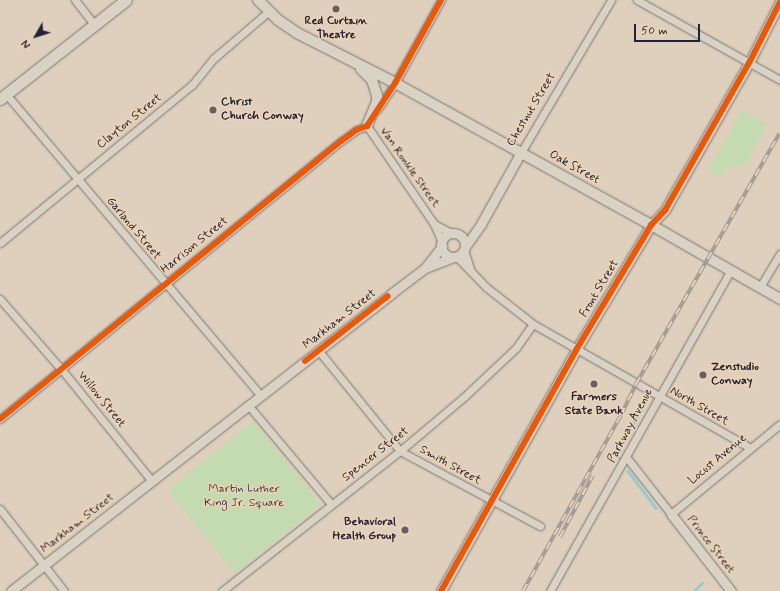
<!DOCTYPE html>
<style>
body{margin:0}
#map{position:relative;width:780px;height:591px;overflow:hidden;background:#dfd0be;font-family:Mynerve,sans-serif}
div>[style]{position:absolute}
.green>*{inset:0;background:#c4dbb1;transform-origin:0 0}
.stream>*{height:2.5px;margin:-1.25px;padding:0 1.25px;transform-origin:1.25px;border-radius:1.25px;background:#98cbd0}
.roads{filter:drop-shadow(0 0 1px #7b7572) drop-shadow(0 0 1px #7b7572)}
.minor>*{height:7px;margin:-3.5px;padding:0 3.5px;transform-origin:3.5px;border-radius:3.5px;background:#dbd2c6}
.tertiary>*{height:9px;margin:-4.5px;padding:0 4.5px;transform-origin:4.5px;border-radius:4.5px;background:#dbd2c6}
.tertiary>.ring{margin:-4.5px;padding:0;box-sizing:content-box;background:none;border:9px solid #dbd2c6;border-radius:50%}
.secondary>*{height:10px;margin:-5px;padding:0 5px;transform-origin:5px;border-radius:5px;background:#dbd2c6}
.primary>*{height:11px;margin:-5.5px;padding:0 5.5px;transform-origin:5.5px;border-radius:5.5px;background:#dbd2c6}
.rail>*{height:4px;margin-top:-2px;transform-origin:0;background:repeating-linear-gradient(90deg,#edd4b4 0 8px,#9f9994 0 16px);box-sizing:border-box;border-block:1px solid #9f9994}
.cycleway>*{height:6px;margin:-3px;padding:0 3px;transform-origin:3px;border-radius:3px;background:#e8590c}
.dots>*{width:11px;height:11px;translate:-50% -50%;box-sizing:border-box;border:2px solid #edd4b4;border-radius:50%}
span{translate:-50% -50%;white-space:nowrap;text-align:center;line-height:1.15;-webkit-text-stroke:3px #edd4b4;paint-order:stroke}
.poi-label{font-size:12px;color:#22223b;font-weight:700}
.left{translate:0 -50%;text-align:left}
.right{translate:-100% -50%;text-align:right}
.street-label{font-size:12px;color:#22223b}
.park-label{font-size:12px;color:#373f4b}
.north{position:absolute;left:16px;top:16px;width:40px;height:40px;-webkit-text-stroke:3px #edd4b4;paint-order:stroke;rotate:231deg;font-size:11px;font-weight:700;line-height:16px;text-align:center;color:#22223b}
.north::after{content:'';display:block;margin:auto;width:14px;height:18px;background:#22223b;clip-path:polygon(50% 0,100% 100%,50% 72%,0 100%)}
.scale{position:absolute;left:634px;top:24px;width:66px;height:18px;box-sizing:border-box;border:2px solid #22223b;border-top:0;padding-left:5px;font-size:12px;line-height:14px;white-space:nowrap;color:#22223b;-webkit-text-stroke:3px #edd4b4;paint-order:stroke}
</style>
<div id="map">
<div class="green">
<i style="clip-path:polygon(742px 110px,767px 124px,745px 165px,725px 169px,720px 177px,708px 170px)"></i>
<i style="left:253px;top:421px;width:107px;height:110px;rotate:51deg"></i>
</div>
<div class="stream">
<i style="left:619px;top:458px;width:5px;rotate:-143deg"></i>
<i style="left:615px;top:455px;width:62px;rotate:-60.1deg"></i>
<i style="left:628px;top:471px;width:46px;rotate:52.9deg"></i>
<i style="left:694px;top:591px;width:11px;rotate:-45deg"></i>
</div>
<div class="roads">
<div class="minor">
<i style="left:75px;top:0;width:31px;rotate:52deg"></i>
<i style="left:637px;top:0;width:164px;rotate:29.2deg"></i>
<i style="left:6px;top:94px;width:394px;rotate:49.8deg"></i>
<i style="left:377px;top:110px;width:32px;rotate:-56deg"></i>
<i style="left:395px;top:83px;width:95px;rotate:-61deg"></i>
<i style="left:367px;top:126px;width:119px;rotate:55.6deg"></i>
<i style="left:434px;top:224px;width:20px;rotate:66deg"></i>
<i style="left:520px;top:154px;width:179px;rotate:-59.4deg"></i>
<i style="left:434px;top:224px;width:20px;rotate:27deg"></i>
<i style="left:0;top:243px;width:249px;rotate:-39.5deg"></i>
<i style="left:192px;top:85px;width:33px;rotate:-51deg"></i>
<i style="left:213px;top:59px;width:74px;rotate:-40.6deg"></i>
<i style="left:464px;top:250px;width:20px;rotate:72deg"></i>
<i style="left:456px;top:256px;width:43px;rotate:45.9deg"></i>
<i style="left:486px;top:287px;width:60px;rotate:38.2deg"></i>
<i style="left:533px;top:324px;width:250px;rotate:29.7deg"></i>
<i style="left:760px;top:287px;width:39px;rotate:-59deg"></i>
<i style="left:0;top:299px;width:94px;rotate:48.9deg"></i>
<i style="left:62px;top:370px;width:143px;rotate:51deg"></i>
<i style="left:318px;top:350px;width:130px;rotate:50.9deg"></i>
<i style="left:400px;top:451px;width:159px;rotate:28.2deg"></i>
<i style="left:248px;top:405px;width:129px;rotate:50deg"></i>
<i style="left:0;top:419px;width:440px;rotate:-39.2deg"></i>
<i style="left:341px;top:141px;width:19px;rotate:-36deg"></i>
<i style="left:356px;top:130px;width:12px;rotate:-20deg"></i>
<i style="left:367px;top:126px;width:4px;rotate:-63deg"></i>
<i style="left:627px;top:458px;width:71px;rotate:51.8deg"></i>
<i style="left:671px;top:514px;width:141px;rotate:-39.5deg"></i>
<i style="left:0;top:509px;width:104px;rotate:52deg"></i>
<i style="left:222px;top:591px;width:226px;rotate:-38.2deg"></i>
<i style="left:400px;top:451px;width:85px;rotate:-40.2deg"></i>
<i style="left:465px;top:396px;width:70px;rotate:-43.3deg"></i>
<i style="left:516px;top:348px;width:29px;rotate:-55deg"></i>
<i style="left:550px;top:591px;width:366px;rotate:-60.6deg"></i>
</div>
<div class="tertiary">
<i class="ring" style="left:441px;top:233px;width:15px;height:15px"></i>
<i style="left:465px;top:247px;width:28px;rotate:-55deg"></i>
<i style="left:481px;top:224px;width:80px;rotate:-60.9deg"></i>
<i style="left:425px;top:268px;width:28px;rotate:-52deg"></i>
<i style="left:671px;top:514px;width:98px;rotate:52.1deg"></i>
<i style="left:11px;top:591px;width:484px;rotate:-38deg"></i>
<i style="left:392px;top:293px;width:41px;rotate:-37.1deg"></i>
<i style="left:425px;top:268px;width:31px;rotate:-21deg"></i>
<i style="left:441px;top:591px;width:276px;rotate:-60.7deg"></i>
<i style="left:576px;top:350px;width:146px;rotate:-59deg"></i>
<i style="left:651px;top:225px;width:21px;rotate:-47deg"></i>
<i style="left:665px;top:210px;width:169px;rotate:-60.3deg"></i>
<i style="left:749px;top:63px;width:68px;rotate:-63.1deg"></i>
</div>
<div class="secondary">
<i style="left:258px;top:0;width:28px;rotate:45deg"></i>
<i style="left:278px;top:20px;width:25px;rotate:34deg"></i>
<i style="left:299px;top:34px;width:108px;rotate:27deg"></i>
<i style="left:395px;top:83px;width:293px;rotate:29deg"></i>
<i style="left:651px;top:225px;width:149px;rotate:29.8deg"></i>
<i style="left:361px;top:69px;width:16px;rotate:45deg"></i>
<i style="left:372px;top:80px;width:16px;rotate:72deg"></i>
<i style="left:377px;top:95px;width:7px;rotate:90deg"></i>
<i style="left:377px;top:102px;width:26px;rotate:113deg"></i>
</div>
<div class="primary">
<i style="left:0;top:99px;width:160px;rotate:-38.2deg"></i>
</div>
</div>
<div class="rail">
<i style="left:560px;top:537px;width:70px;rotate:-62deg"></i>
<i style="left:523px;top:591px;width:201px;rotate:-60.9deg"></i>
<i style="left:621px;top:415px;width:34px;rotate:-64deg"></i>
<i style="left:636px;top:384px;width:289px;rotate:-60.2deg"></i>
</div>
<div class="cycleway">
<i style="left:305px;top:361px;width:105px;rotate:-38.1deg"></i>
<i style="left:0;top:419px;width:440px;rotate:-39.2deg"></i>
<i style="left:341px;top:141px;width:19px;rotate:-36deg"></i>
<i style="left:356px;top:130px;width:12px;rotate:-20deg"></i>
<i style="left:367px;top:126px;width:51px;rotate:-56.9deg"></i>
<i style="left:395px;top:83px;width:95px;rotate:-61deg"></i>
<i style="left:441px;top:591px;width:276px;rotate:-60.7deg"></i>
<i style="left:576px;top:350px;width:146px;rotate:-59deg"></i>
<i style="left:651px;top:225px;width:21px;rotate:-47deg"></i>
<i style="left:665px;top:210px;width:169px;rotate:-60.3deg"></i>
<i style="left:749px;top:63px;width:68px;rotate:-63.1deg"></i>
</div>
<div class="dots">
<i style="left:336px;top:9px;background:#645f69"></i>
<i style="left:213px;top:110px;background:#645f69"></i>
<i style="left:703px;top:375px;background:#645f69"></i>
<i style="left:594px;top:384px;background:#645f69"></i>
<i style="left:405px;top:530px;background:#645f69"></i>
</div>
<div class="poi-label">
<span style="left:336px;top:29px">Red Curtain<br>Theatre</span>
<span class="left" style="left:221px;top:110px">Christ<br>Church Conway</span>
<span class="left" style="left:711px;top:375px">Zenstudio<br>Conway</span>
<span style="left:594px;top:405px">Farmers<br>State Bank</span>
<span class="right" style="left:396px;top:530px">Behavioral<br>Health Group</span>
</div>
<div class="street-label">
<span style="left:532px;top:110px;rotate:-59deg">Chestnut Street</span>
<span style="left:130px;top:122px;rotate:-39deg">Clayton Street</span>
<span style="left:409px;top:168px;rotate:55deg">Van Ronkle Street</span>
<span style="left:574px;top:168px;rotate:29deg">Oak Street</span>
<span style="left:133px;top:229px;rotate:50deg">Garland Street</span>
<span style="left:195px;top:246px;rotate:-39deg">Harrison Street</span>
<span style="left:600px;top:289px;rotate:-59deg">Front Street</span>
<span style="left:340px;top:320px;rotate:-38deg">Markham Street</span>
<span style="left:101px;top:400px;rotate:51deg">Willow Street</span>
<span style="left:699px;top:407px;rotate:30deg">North Street</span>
<span style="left:631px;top:426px;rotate:-62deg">Parkway Avenue</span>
<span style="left:376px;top:455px;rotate:-38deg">Spencer Street</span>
<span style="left:718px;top:460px;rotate:-40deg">Locust Avenue</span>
<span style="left:450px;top:466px;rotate:29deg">Smith Street</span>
<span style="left:78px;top:524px;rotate:-38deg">Markham Street</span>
<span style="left:710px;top:545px;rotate:52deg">Prince Street</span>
</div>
<div class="park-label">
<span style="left:244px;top:497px">Martin Luther<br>King Jr. Square</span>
</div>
<div class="north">N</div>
<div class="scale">50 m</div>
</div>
